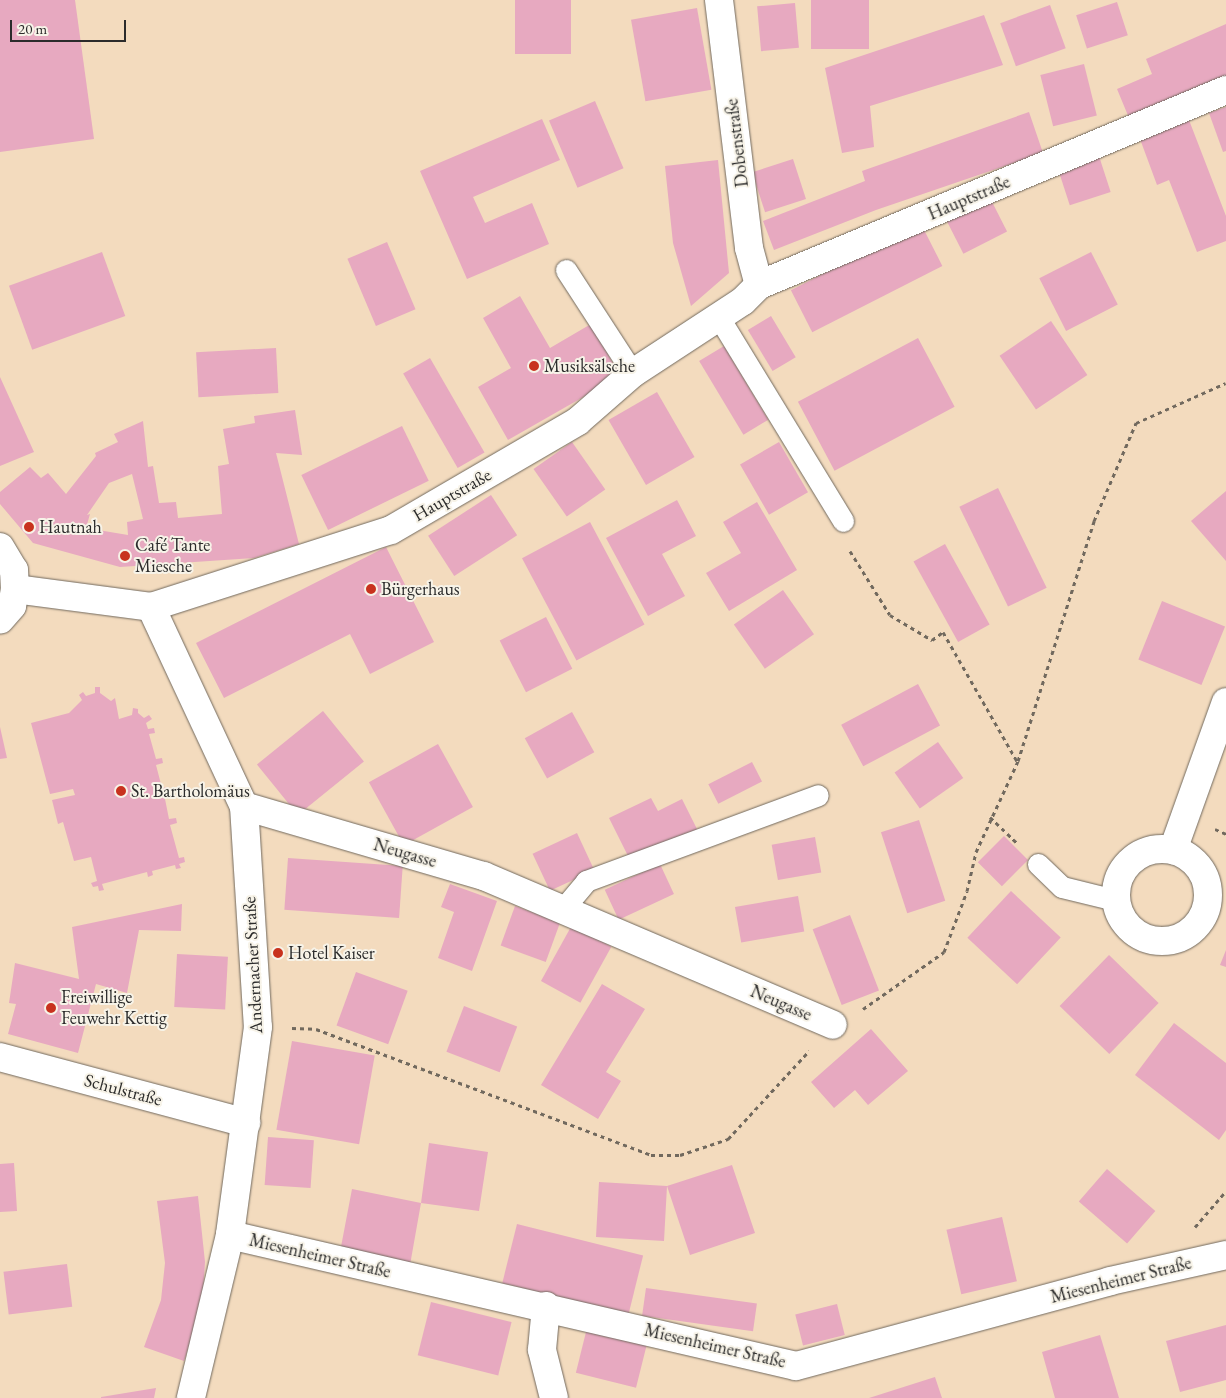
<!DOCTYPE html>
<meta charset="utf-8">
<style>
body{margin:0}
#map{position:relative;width:1226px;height:1398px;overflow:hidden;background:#f3dbbe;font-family:"EB Garamond",serif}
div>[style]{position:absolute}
.building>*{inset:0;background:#e7a9c0;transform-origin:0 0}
.path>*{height:3px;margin-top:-1.5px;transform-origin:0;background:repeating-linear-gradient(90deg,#71695e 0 4px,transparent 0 8px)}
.roads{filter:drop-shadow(0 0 1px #71695e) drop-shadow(0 0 1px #71695e)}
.service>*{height:21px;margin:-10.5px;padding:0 10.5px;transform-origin:10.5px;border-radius:10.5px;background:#fff}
.minor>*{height:28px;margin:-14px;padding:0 14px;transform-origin:14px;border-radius:14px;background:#fff}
.minor>.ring{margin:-14px;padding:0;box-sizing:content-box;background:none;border:28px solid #fff;border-radius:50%}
.tertiary>*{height:28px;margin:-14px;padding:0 14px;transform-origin:14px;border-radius:14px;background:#fff}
.dots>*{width:14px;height:14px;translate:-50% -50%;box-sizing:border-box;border:2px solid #f7f3e8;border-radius:50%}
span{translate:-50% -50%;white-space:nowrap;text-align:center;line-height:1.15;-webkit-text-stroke:4px #f7f3e8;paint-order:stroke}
.street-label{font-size:18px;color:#2b2b2b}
.poi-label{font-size:18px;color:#2b2b2b}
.left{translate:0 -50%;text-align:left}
.scale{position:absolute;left:10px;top:20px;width:116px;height:22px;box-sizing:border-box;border:2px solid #2b2b2b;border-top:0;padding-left:6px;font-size:15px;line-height:18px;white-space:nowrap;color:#2b2b2b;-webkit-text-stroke:4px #f7f3e8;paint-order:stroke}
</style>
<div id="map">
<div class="building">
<i style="clip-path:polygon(0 0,75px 0,94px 139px,0 152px)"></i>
<i style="left:515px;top:0;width:56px;height:54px"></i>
<i style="left:811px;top:0;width:58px;height:49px"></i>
<i style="left:1117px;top:2px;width:35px;height:43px;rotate:72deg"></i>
<i style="left:795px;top:3px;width:45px;height:38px;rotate:85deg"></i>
<i style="left:1050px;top:5px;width:46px;height:53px;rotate:70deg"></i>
<i style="left:697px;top:8px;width:83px;height:67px;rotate:80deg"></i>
<i style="clip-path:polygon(984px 15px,1003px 65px,870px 106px,874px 147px,842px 153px,825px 68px)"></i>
<i style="clip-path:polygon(1226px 24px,1226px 77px,1129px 118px,1117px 89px,1152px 74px,1146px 59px)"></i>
<i style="left:1084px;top:64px;width:53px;height:45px;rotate:76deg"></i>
<i style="left:595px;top:101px;width:73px;height:50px;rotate:67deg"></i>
<i style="clip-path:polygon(1226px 107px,1226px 151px,1223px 152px,1209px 113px)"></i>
<i style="clip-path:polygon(1029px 112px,1043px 153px,876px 210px,774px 250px,763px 221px,865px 181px,862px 171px)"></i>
<i style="clip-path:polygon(542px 119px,560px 160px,473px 197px,485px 223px,532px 203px,549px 244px,467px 279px,420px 171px)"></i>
<i style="clip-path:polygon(1189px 120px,1226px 216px,1226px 241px,1197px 252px,1169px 180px,1157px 185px,1140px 139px)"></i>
<i style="left:1098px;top:153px;width:41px;height:43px;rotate:72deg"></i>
<i style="left:793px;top:159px;width:42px;height:43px;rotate:72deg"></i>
<i style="clip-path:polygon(718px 160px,729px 273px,691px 306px,673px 243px,665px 166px)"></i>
<i style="left:988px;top:194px;width:42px;height:49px;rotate:63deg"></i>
<i style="left:921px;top:224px;width:47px;height:146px;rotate:63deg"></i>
<i style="left:387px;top:242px;width:73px;height:43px;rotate:67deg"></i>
<i style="left:102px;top:252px;width:68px;height:99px;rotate:70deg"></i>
<i style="left:1091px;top:252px;width:59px;height:58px;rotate:63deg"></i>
<i style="clip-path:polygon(520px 296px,550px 348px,591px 324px,620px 376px,508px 440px,478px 387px,511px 368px,483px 318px)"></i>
<i style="left:771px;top:316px;width:48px;height:27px;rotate:59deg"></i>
<i style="left:1051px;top:321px;width:65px;height:62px;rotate:56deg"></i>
<i style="left:918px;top:338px;width:78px;height:136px;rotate:62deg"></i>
<i style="left:724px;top:346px;width:86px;height:29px;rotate:59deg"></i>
<i style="left:276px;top:348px;width:45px;height:80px;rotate:87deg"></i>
<i style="left:430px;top:358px;width:109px;height:31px;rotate:60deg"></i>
<i style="clip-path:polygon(0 377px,34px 452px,0 466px)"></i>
<i style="left:657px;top:392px;width:75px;height:56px;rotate:60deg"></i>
<i style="clip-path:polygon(evenodd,295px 410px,302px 455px,276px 453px,299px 544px,254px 558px,120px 567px,33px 543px,0 504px,0 492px,30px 467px,41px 478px,48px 473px,66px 494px,96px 456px,95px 453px,118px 442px,114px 434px,143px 421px,148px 467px,153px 466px,159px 503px,176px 502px,178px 518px,222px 514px,218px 466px,229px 464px,223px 429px,255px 423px,254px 416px,295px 410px,132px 474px,143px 519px,127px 522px,128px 535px,86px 528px,90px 514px,87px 515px,109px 483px,132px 474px)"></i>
<i style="left:402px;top:426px;width:61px;height:112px;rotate:64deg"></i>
<i style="left:572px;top:442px;width:58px;height:47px;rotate:55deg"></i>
<i style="left:779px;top:442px;width:58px;height:45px;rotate:60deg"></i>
<i style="left:998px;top:488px;width:111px;height:43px;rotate:64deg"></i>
<i style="clip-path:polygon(1226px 491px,1226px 561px,1191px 521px)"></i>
<i style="left:491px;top:495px;width:48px;height:75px;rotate:57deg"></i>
<i style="clip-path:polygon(677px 500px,696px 536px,662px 554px,685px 596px,648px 616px,606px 538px)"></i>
<i style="clip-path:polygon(757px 502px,797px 570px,729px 611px,706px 573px,741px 553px,723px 522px)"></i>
<i style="left:590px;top:522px;width:116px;height:77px;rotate:62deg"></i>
<i style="left:945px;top:544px;width:92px;height:36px;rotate:61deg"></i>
<i style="clip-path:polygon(386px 547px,434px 642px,370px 674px,350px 634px,224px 698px,196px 643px)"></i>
<i style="left:783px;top:590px;width:54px;height:60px;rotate:55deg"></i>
<i style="left:1162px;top:601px;width:68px;height:63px;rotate:22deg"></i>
<i style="left:546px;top:617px;width:58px;height:52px;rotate:63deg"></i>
<i style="left:918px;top:684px;width:47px;height:87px;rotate:62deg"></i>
<i style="clip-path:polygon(95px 687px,100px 687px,100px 693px,111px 701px,115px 698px,119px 719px,132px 715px,133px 708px,138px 709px,138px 713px,144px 718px,149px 715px,152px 719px,146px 723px,148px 729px,154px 728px,155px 733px,149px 734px,156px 759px,162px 758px,163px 763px,156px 765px,162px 788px,168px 787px,170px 792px,164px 794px,169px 819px,176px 818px,177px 823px,170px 825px,179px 858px,184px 857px,185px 862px,179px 864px,181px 868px,176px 869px,175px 865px,152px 871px,153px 875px,148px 877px,147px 872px,102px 884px,104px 890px,99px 891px,98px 886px,93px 887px,91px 883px,97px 881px,91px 857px,74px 861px,63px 822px,58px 824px,52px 800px,75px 795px,73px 789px,50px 794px,31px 723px,69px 713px,82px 700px,79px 695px,83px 692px,86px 696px,95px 693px)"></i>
<i style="left:323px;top:711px;width:65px;height:85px;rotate:51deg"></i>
<i style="left:572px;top:712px;width:46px;height:54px;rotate:61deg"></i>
<i style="clip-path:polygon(0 727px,7px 758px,0 759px)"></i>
<i style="left:938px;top:742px;width:44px;height:53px;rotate:55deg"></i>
<i style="left:438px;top:744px;width:72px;height:79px;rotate:61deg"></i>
<i style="left:752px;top:762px;width:22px;height:49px;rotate:63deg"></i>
<i style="clip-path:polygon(651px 798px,658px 811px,682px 799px,698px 831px,632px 864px,609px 818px)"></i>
<i style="left:919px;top:820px;width:85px;height:40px;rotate:72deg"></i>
<i style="left:577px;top:833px;width:41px;height:49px;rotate:65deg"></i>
<i style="left:1004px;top:836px;width:34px;height:37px;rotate:45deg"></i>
<i style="left:815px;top:837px;width:36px;height:44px;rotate:80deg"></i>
<i style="left:288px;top:858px;width:115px;height:52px;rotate:4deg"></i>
<i style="left:660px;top:864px;width:33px;height:61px;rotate:65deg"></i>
<i style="clip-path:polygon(450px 884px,497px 901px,472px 971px,438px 958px,454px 912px,441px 907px)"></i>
<i style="left:1011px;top:891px;width:68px;height:64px;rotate:43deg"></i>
<i style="left:798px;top:896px;width:36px;height:64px;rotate:80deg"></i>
<i style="clip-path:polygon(182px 904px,181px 931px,139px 930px,127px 993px,96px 984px,78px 1053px,8px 1034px,16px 1004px,9px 1003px,15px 963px,79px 979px,72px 927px)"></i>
<i style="left:515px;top:906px;width:48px;height:42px;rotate:20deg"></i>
<i style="left:850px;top:915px;width:81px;height:40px;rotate:69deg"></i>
<i style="left:572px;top:925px;width:45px;height:64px;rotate:29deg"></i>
<i style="clip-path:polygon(1226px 950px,1226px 967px,1220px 965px)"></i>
<i style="left:177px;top:954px;width:51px;height:53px;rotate:3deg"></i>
<i style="left:1109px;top:955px;width:69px;height:71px;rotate:44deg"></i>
<i style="left:356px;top:972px;width:55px;height:57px;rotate:20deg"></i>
<i style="clip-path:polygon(602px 984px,645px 1009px,606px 1072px,621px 1081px,598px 1119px,541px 1085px)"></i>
<i style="left:464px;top:1006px;width:57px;height:49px;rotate:21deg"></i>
<i style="clip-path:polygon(1174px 1023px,1226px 1063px,1226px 1130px,1219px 1140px,1135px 1075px)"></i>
<i style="clip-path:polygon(871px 1029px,908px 1071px,868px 1105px,855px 1090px,834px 1108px,811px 1082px)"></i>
<i style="left:292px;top:1041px;width:84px;height:90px;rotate:10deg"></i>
<i style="left:268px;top:1137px;width:46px;height:48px;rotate:4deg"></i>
<i style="clip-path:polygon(429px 1143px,488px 1152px,479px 1211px,421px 1203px,410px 1265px,340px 1252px,352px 1189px,421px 1203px)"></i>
<i style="clip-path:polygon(14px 1163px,17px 1211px,0 1212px,0 1164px)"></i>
<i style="clip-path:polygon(732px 1165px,755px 1233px,690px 1255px,667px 1186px,664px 1241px,596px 1237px,599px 1182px,667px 1186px)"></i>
<i style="left:1107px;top:1169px;width:64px;height:43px;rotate:41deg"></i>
<i style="clip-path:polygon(198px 1196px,205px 1262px,202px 1309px,184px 1361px,144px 1347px,161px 1300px,165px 1263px,157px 1201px)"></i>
<i style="left:1002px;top:1217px;width:66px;height:57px;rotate:77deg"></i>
<i style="left:517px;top:1224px;width:130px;height:61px;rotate:14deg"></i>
<i style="left:67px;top:1264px;width:43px;height:64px;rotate:83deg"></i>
<i style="left:646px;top:1288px;width:112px;height:28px;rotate:8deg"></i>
<i style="left:431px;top:1302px;width:83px;height:55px;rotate:14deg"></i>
<i style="left:837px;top:1304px;width:32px;height:43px;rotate:76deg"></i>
<i style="clip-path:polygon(1226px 1325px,1226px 1380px,1180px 1392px,1166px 1341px)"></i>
<i style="left:587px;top:1328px;width:62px;height:46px;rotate:14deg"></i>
<i style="clip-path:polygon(1100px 1335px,1119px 1398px,1055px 1398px,1042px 1352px)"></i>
<i style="clip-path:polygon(935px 1377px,942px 1398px,869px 1398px)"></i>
<i style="clip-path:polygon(156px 1388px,154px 1398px,101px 1398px,101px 1397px)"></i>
</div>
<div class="path">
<i style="left:850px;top:551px;width:75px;rotate:58deg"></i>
<i style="left:890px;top:615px;width:49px;rotate:30.8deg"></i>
<i style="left:932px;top:640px;width:14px;rotate:-36deg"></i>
<i style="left:943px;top:632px;width:149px;rotate:60.2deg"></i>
<i style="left:990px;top:817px;width:37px;rotate:44deg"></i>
<i style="left:1215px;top:829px;width:12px;rotate:24deg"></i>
<i style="left:863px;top:1009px;width:99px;rotate:-35.1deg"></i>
<i style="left:944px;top:952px;width:65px;rotate:-69.3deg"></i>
<i style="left:967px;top:891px;width:40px;rotate:-77deg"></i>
<i style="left:976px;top:852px;width:100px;rotate:-65.2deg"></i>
<i style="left:1018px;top:761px;width:252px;rotate:-72.4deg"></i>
<i style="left:1094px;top:521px;width:107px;rotate:-66.8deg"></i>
<i style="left:1136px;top:423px;width:98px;rotate:-24deg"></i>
<i style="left:292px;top:1028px;width:24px;rotate:2deg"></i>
<i style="left:316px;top:1029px;width:358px;rotate:20.6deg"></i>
<i style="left:651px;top:1155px;width:29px"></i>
<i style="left:680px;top:1155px;width:51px;rotate:-18.4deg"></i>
<i style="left:728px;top:1139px;width:120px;rotate:-47.4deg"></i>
<i style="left:1195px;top:1227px;width:48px;rotate:-49.3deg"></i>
</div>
<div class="roads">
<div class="service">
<i style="left:566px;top:270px;width:123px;rotate:57deg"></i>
<i style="left:718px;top:316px;width:240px;rotate:58.6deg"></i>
<i style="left:1038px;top:864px;width:33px;rotate:44deg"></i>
<i style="left:1062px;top:887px;width:55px;rotate:13.8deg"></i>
<i style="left:562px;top:910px;width:38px;rotate:-50deg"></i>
<i style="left:586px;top:881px;width:247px;rotate:-20.3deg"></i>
</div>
<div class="minor">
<i style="left:719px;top:0;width:250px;rotate:83.1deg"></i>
<i style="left:749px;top:248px;width:38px;rotate:75deg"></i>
<i style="left:15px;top:589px;width:137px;rotate:7.5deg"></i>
<i style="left:151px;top:607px;width:252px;rotate:-17.8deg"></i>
<i style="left:391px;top:530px;width:216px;rotate:-30.2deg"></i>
<i style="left:578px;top:421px;width:73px;rotate:-41.1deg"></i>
<i style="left:633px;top:373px;width:131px;rotate:-33.2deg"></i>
<i style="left:743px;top:301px;width:23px;rotate:-45deg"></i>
<i style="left:759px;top:285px;width:506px;rotate:-22.66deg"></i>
<i style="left:151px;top:607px;width:220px;rotate:65deg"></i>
<i style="left:244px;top:806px;width:221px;rotate:86.4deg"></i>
<i style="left:258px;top:1027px;width:210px;rotate:97.7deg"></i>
<i style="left:230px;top:1235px;width:168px;rotate:103.5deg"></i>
<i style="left:244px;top:806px;width:250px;rotate:16.3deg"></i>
<i style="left:484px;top:876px;width:379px;rotate:23.1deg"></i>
<i class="ring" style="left:1116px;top:849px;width:64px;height:64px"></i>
<i style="left:1173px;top:850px;width:157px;rotate:-70.3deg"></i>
<i style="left:0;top:1057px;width:255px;rotate:15deg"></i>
<i style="left:230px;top:1235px;width:581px;rotate:13.03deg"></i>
<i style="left:796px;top:1366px;width:325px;rotate:-15.1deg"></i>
<i style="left:1110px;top:1281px;width:119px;rotate:-12.6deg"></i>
<i style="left:546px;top:1306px;width:44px;rotate:95.2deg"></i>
<i style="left:542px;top:1350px;width:49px;rotate:76deg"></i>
</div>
<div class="tertiary">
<i style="left:0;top:547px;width:27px;rotate:59deg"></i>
<i style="left:14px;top:570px;width:19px;rotate:87deg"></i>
<i style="left:15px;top:589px;width:17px;rotate:100deg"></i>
<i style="left:12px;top:606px;width:18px;rotate:131deg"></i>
</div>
</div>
<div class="dots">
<i style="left:534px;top:366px;background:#c8321e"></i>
<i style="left:29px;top:527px;background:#c8321e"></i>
<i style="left:125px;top:556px;background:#c8321e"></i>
<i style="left:371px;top:589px;background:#c8321e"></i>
<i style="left:121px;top:791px;background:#c8321e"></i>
<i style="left:278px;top:953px;background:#c8321e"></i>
<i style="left:51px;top:1008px;background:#c8321e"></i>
</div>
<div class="street-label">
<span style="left:737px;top:143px;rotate:-97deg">Dobenstraße</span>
<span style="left:969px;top:198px;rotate:-23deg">Hauptstraße</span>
<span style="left:452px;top:495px;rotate:-30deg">Hauptstraße</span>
<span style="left:405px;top:853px;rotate:16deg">Neugasse</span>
<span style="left:253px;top:965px;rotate:-93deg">Andernacher Straße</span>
<span style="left:781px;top:1003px;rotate:23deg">Neugasse</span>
<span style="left:123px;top:1090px;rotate:15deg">Schulstraße</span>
<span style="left:320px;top:1256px;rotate:13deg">Miesenheimer Straße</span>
<span style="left:1121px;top:1280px;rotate:-14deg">Miesenheimer Straße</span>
<span style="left:715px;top:1346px;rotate:13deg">Miesenheimer Straße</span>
</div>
<div class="poi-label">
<span class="left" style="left:544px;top:366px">Musiksälsche</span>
<span class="left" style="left:39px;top:527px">Hautnah</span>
<span class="left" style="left:135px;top:556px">Café Tante<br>Miesche</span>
<span class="left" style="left:381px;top:589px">Bürgerhaus</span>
<span class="left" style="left:131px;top:791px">St. Bartholomäus</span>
<span class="left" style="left:288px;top:953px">Hotel Kaiser</span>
<span class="left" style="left:61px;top:1008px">Freiwillige<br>Feuwehr Kettig</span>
</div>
<div class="scale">20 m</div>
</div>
